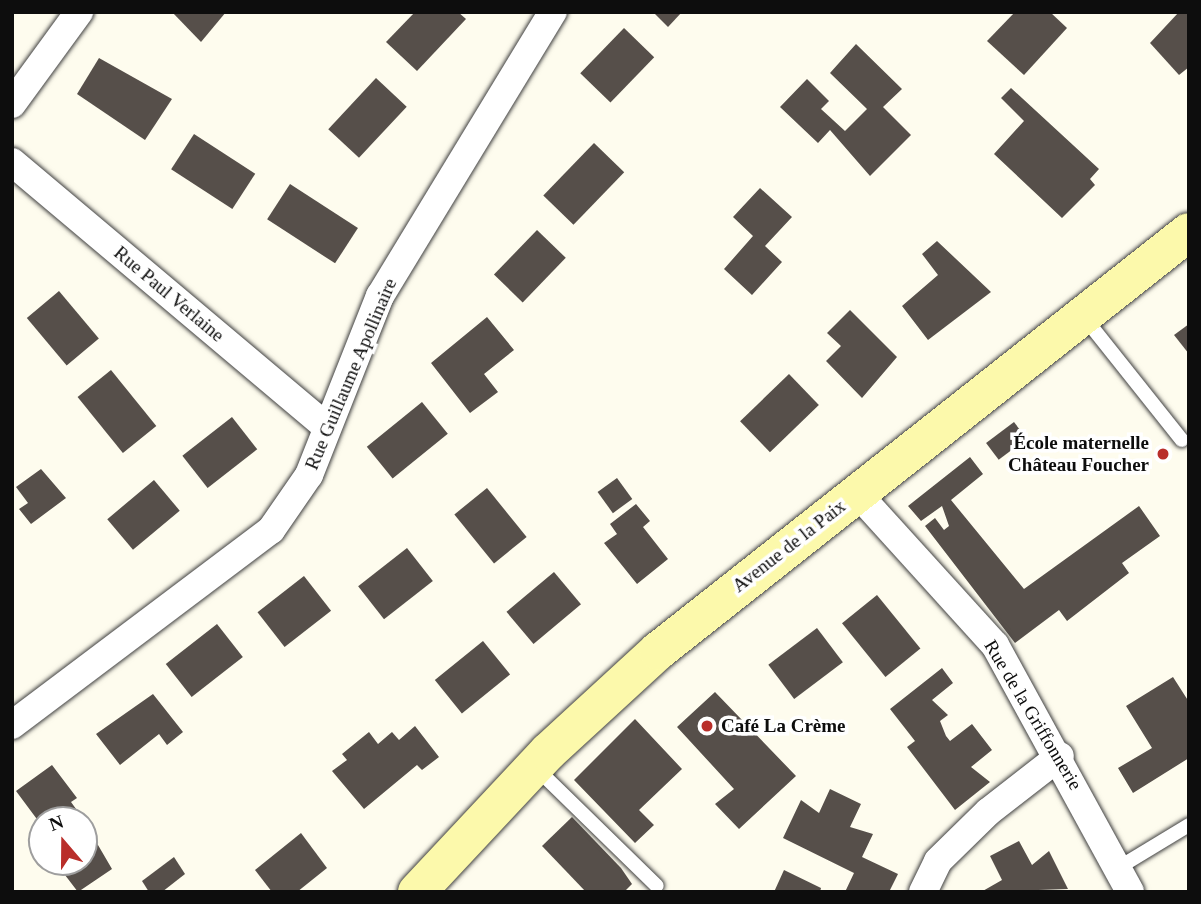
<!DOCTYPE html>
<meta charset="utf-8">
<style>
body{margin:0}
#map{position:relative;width:1201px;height:904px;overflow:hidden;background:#fefcee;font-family:Georgia,serif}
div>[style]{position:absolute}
.building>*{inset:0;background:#564f4a;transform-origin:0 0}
.roads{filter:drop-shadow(0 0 2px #404040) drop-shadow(0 0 2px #404040)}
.service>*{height:14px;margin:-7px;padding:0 7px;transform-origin:7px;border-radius:7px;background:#fff}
.minor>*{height:28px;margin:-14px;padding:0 14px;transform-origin:14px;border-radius:14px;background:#fff}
.secondary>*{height:38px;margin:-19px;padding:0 19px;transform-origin:19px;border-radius:19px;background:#fcf9ab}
.dots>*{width:19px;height:19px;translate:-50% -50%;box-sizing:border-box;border:4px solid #fff;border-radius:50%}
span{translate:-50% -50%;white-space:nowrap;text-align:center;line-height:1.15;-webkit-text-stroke:7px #fff;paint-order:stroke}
.street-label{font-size:19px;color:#0d0d0d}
.poi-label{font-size:19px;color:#0d0d0d;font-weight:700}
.right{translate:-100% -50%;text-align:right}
.left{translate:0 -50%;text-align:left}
.frame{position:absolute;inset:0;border:14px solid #0d0d0d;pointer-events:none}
.north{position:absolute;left:28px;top:806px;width:70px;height:70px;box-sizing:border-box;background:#fff;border:2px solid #9e9e9e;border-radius:50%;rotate:340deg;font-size:19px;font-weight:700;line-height:28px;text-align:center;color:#0d0d0d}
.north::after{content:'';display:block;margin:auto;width:24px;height:32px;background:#b92e2a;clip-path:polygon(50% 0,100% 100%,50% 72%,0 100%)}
</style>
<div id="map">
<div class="building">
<i style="clip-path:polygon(172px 12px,226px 12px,201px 42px)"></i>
<i style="clip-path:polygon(415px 12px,458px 12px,466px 19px,417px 71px,386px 42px)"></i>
<i style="clip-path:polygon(653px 12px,682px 12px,668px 27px)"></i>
<i style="clip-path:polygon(1015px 12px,1050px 12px,1067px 28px,1024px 75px,987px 41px)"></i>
<i style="clip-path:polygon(1179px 12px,1189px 12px,1189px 67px,1179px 75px,1150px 43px)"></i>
<i style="left:624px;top:28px;width:42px;height:63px;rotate:44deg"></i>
<i style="clip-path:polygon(856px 44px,902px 89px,883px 107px,911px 135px,870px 176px,830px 130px,818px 143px,780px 107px,807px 79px,829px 101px,821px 109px,845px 131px,867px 109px,830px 73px)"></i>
<i style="clip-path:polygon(99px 58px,172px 99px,145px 140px,77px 94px)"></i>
<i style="left:376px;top:78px;width:42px;height:70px;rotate:43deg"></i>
<i style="clip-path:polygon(1011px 88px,1099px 169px,1090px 179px,1095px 185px,1062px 218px,994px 154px,1024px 121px,1001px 98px)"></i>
<i style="left:194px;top:134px;width:73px;height:42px;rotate:33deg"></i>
<i style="left:594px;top:143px;width:42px;height:73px;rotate:44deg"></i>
<i style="left:290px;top:184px;width:81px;height:42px;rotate:33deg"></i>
<i style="clip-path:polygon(760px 188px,792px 217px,765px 246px,782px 262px,752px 295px,724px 269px,753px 236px,733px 217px)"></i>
<i style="left:537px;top:230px;width:40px;height:62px;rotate:44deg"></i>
<i style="clip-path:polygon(937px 241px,991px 292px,928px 340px,902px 306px,938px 275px,922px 254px)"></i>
<i style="left:59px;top:291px;width:62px;height:42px;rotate:50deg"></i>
<i style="clip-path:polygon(850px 310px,897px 357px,862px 398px,826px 361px,841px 346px,827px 333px)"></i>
<i style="clip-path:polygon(487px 317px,514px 350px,484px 374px,498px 392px,470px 413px,431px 363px)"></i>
<i style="clip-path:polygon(1189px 324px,1189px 354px,1174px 335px)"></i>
<i style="left:111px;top:370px;width:72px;height:43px;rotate:51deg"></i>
<i style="left:789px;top:374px;width:43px;height:68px;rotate:46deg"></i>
<i style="left:422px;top:402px;width:41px;height:71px;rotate:51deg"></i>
<i style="left:232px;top:417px;width:41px;height:63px;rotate:52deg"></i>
<i style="left:1014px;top:422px;width:21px;height:35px;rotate:53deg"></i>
<i style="clip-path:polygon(970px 457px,983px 474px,951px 500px,1024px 589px,1139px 506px,1160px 536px,1122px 563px,1129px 573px,1067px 621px,1059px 610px,1015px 643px,925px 526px,935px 518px,944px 530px,949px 526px,942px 506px,921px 521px,908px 506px)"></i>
<i style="clip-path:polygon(41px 469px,66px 498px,31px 524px,19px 509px,28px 503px,16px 487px)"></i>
<i style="left:617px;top:478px;width:26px;height:24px;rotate:54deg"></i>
<i style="left:154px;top:480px;width:40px;height:61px;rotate:50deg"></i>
<i style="left:487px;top:488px;width:63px;height:42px;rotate:51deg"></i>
<i style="clip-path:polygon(636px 504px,650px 521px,643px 527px,668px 559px,637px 584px,604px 543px,617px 534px,610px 524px)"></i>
<i style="left:407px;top:548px;width:42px;height:62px;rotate:52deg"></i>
<i style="left:554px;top:572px;width:42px;height:62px;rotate:50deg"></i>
<i style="left:304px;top:576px;width:44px;height:59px;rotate:52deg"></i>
<i style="left:877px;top:595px;width:69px;height:45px;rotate:51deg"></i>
<i style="left:217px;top:624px;width:42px;height:65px;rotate:52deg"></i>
<i style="left:817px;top:628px;width:43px;height:61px;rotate:53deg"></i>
<i style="left:483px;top:641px;width:43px;height:62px;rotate:51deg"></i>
<i style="clip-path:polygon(942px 668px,953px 683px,932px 700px,948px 715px,940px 721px,946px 736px,950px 741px,972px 724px,992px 750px,971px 767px,990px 782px,955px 810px,907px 747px,915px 741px,890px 709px)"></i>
<i style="clip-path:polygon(1173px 677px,1189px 702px,1189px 758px,1133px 793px,1118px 768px,1152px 748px,1126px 706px)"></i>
<i style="clip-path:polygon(715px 692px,796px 776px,739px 829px,715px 804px,734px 789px,677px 727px)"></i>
<i style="clip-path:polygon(153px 694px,183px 732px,167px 745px,159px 734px,120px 765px,96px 734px)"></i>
<i style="clip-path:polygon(635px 719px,682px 769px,639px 810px,654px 825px,635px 843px,574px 780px)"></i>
<i style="clip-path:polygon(415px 726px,439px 757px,422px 770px,417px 765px,364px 809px,332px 771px,347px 760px,342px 754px,369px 732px,378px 744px,392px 732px,399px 740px)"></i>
<i style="clip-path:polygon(52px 765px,77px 798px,71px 802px,84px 820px,42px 820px,42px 826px,16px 791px)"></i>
<i style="clip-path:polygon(830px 789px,861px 804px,850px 827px,873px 834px,862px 857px,898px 874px,889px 892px,845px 892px,854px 873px,783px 838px,801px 800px,819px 813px)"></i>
<i style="clip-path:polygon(572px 817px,621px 868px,632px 884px,624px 892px,586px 892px,542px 846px)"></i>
<i style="clip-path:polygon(84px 821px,112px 869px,78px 892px,55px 862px,84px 862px)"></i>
<i style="clip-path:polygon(301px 833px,327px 868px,297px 892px,272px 892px,255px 870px)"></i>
<i style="clip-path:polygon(1019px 841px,1032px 865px,1049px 851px,1068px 889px,981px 892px,1002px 880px,990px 856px)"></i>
<i style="clip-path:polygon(174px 857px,185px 874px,162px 892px,149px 892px,142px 881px)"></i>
<i style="clip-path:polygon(784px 870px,821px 888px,820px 892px,774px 892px)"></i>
</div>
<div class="roads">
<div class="service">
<i style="left:1084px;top:317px;width:157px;rotate:51.5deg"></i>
<i style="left:535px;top:767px;width:170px;rotate:44.3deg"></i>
<i style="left:1118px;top:868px;width:83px;rotate:-31.2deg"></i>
</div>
<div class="minor">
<i style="left:12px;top:104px;width:114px;rotate:-53.9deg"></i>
<i style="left:12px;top:162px;width:409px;rotate:40.1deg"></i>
<i style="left:857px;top:493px;width:205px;rotate:47.8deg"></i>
<i style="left:995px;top:645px;width:281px;rotate:61.3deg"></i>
<i style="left:12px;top:725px;width:324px;rotate:-37deg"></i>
<i style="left:271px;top:530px;width:67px;rotate:-55.4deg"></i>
<i style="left:309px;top:475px;width:193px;rotate:-68.4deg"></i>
<i style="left:380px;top:296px;width:333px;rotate:-58.7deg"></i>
<i style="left:923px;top:892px;width:34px;rotate:-64deg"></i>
<i style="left:938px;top:861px;width:70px;rotate:-44.4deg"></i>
<i style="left:988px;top:812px;width:91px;rotate:-37.9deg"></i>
</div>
<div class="secondary">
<i style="left:417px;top:892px;width:192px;rotate:-46.9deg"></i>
<i style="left:548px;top:752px;width:149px;rotate:-42.6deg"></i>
<i style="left:658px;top:651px;width:676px;rotate:-38.28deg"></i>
</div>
</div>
<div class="dots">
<i style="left:1163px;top:454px;background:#b92e2a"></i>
<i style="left:707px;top:726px;background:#b92e2a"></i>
</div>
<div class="street-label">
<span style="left:169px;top:294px;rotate:40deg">Rue Paul Verlaine</span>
<span style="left:351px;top:374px;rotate:-67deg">Rue Guillaume Apollinaire</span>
<span style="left:789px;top:546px;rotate:-38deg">Avenue de la Paix</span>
<span style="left:1033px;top:715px;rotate:59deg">Rue de la Griffonnerie</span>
</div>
<div class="poi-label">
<span class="right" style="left:1149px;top:454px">École maternelle<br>Château Foucher</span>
<span class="left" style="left:721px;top:726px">Café La Crème</span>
</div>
<div class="frame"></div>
<div class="north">N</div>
</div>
